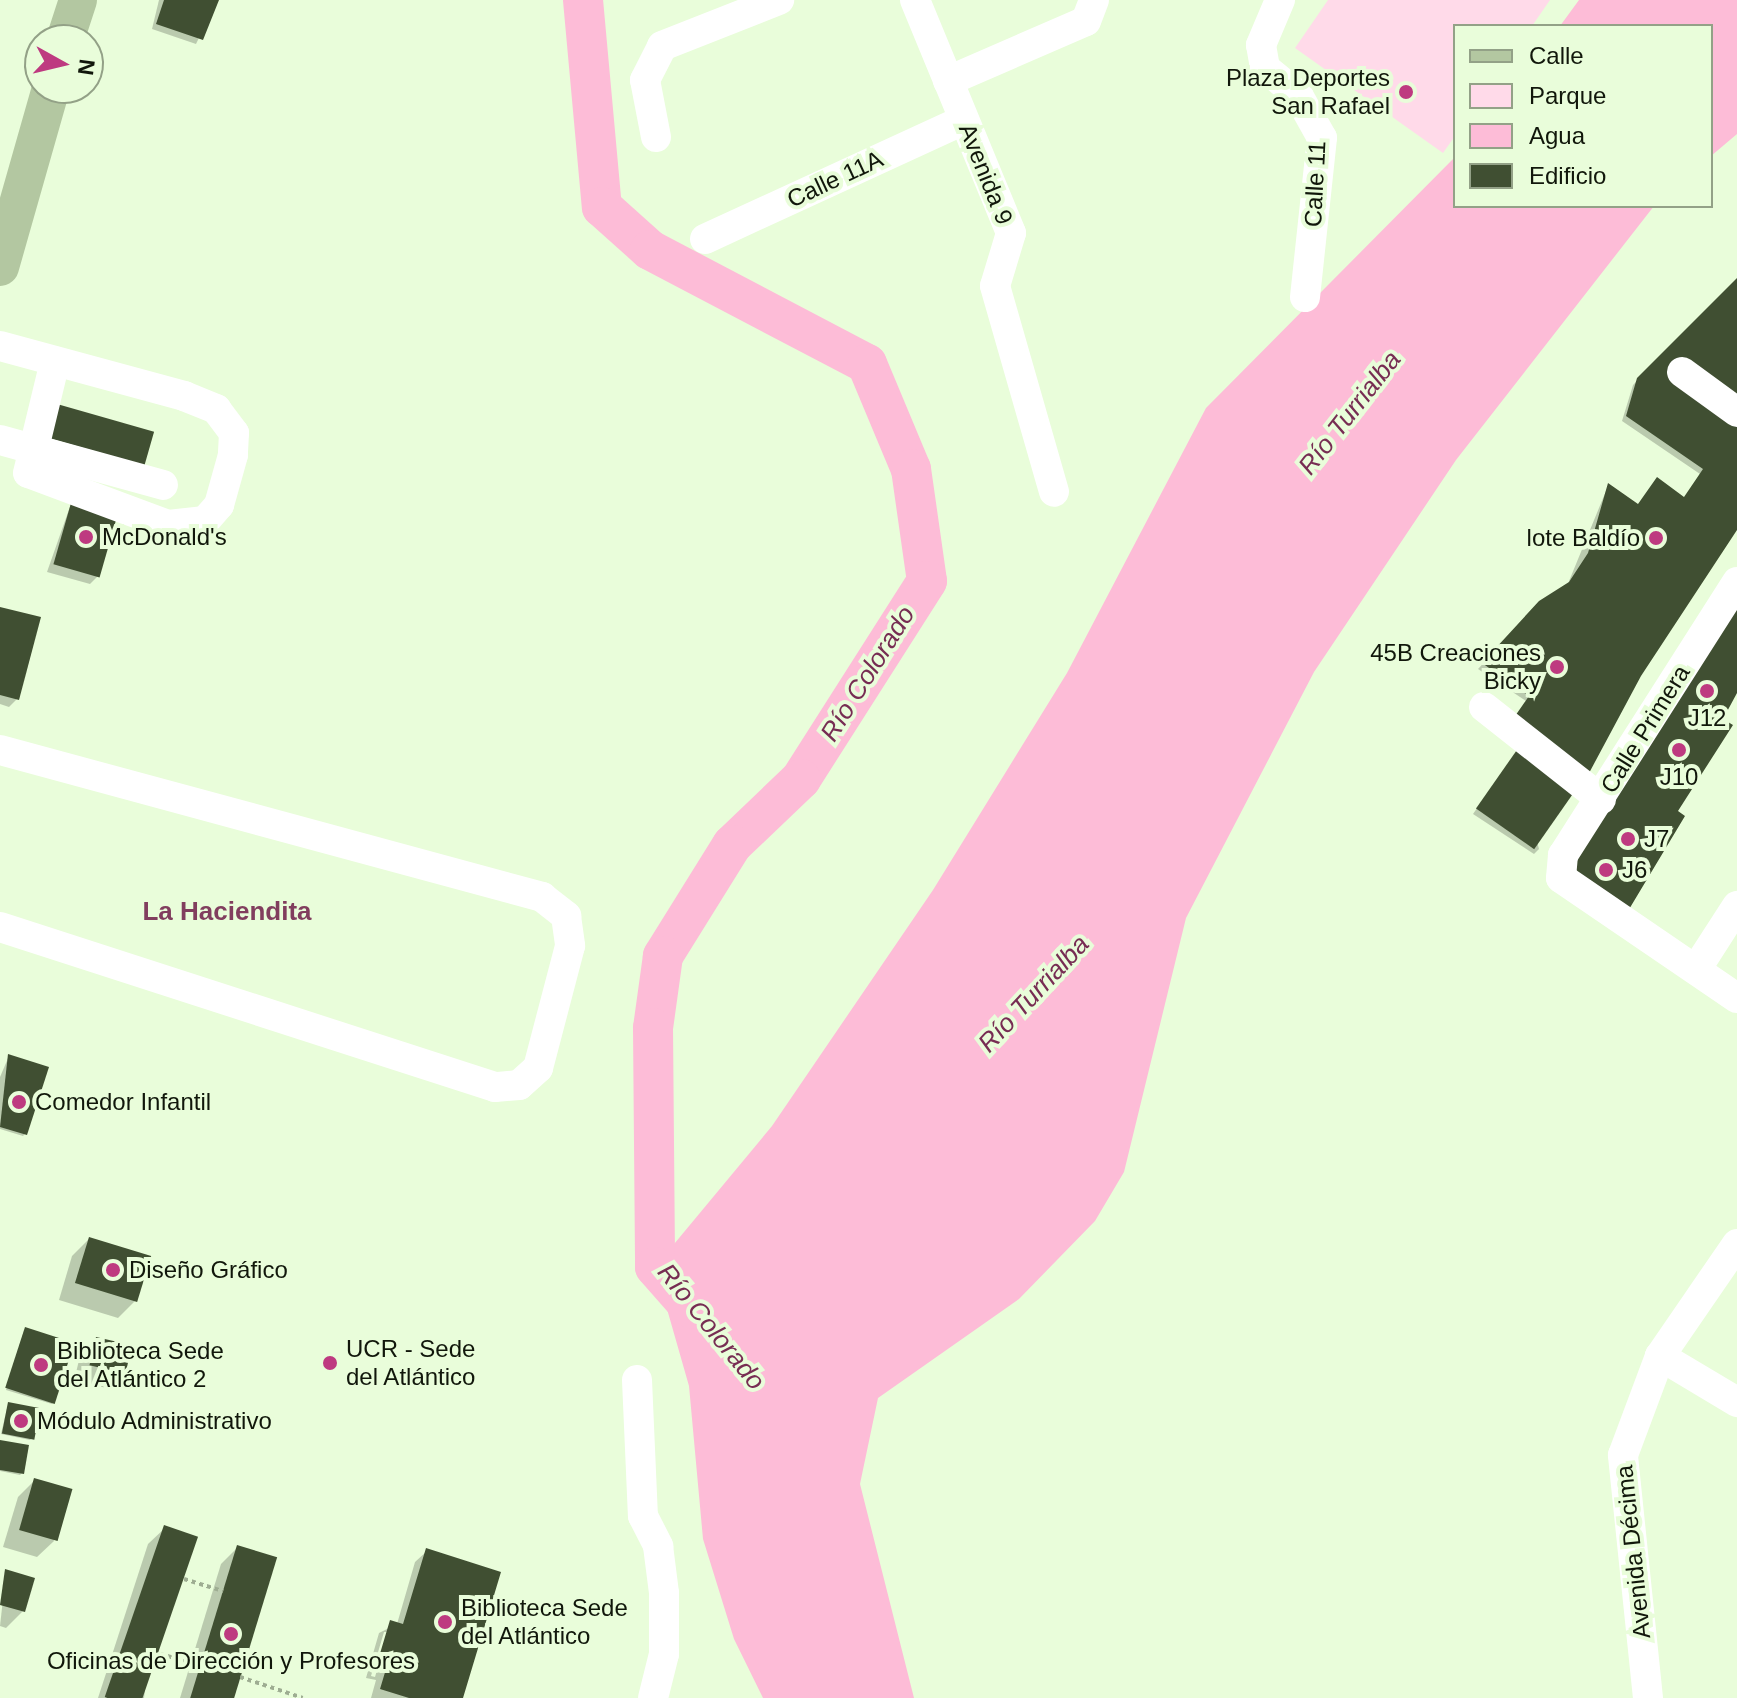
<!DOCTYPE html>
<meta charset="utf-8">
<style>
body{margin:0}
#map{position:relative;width:1737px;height:1698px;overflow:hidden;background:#e9fdda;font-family:Helvetica,sans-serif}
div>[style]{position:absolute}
.green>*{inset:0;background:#ffdae9}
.water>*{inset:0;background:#fdbcd7}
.shadow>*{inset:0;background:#0003}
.river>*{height:40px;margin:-20px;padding:0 20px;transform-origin:20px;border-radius:20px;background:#fdbcd7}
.building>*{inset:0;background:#404f32;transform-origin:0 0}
.path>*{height:4px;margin-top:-2px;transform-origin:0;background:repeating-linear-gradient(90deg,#9ead92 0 4px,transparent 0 8px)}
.minor>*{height:30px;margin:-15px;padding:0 15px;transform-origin:15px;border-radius:15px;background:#fff}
.major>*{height:38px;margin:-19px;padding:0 19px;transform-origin:19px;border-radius:19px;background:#b3c7a1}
.dots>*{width:22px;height:22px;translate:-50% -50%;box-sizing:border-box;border:4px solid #e9fdda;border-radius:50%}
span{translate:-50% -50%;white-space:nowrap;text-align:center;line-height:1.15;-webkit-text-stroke:8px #e9fdda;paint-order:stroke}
.poi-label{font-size:24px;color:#11170b}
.right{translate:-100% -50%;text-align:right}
.left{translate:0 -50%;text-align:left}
.street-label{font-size:24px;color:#11170b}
.water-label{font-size:26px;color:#772d53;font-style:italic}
.neighbourhood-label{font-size:26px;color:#813e5e;font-weight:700}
.legend{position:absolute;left:1453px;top:24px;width:260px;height:184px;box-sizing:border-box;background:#e9fdda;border:2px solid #93a187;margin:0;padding:10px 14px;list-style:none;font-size:24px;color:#11170b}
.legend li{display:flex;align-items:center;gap:16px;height:40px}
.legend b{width:40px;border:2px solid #93a187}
.north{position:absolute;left:24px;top:24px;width:80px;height:80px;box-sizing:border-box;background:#e9fdda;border:2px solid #93a187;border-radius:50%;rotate:98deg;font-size:22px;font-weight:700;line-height:32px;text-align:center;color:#11170b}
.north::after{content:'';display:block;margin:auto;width:28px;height:36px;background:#be3a80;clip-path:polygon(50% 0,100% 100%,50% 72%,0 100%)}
</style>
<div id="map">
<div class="green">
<i style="clip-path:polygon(1328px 0,1550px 0,1532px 26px,1455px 26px,1455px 136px,1443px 153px,1295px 48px)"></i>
</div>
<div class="water">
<i style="clip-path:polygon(1579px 0,1737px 0,1737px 134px,1711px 156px,1711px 26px,1560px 26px)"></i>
<i style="clip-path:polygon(1455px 157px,1455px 206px,1654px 206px,1456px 460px,1314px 672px,1186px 918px,1124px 1172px,1095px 1221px,1019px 1299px,878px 1398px,860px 1484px,914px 1698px,763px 1698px,734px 1639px,703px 1539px,689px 1386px,655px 1267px,772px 1126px,933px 890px,1067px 673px,1206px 408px)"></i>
</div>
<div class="shadow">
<i style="clip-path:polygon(159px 0,217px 0,196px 44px,152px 29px)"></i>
<i style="clip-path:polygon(1737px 280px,1737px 524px,1526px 701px,1478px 669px,1540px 602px,1567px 586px,1608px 486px,1637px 506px,1684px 499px,1700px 474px,1622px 421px,1633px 385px)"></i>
<i style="clip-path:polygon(73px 498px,98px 576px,90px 584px,47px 572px)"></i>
<i style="clip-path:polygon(0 609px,17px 699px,9px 707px,0 704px)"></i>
<i style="clip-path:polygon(1514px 755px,1539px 849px,1534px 854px,1473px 814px)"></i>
<i style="clip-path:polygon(9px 1056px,25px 1134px,23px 1136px,0 1129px,0 1077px)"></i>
<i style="clip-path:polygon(89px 1239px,135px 1301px,118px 1318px,59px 1300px,72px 1256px)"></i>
<i style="clip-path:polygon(24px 1331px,54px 1402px,52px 1404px,6px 1390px)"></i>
<i style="clip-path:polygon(97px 1340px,124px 1372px,107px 1388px,74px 1381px,80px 1356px)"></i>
<i style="clip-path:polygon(8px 1404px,32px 1438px,30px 1440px,1px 1434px)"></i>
<i style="clip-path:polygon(0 1442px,22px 1473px,20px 1475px,0 1471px)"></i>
<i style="clip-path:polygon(35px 1480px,54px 1541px,37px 1557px,3px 1547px,18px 1497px)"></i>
<i style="clip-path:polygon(165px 1528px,144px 1698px,98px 1698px,148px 1544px)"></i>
<i style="clip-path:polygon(238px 1547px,231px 1698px,180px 1698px,221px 1564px)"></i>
<i style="clip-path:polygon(evenodd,427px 1551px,461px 1698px,371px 1698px,376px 1680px,366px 1678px,379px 1633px,397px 1624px,415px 1562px,427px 1551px,384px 1632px,388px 1632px,375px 1677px,371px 1676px,384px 1632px)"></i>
<i style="clip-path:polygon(6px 1572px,23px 1611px,6px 1628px,0 1626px)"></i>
</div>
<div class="river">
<i style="left:583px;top:0;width:208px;rotate:84.8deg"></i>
<i style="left:602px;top:207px;width:64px;rotate:41.9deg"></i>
<i style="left:650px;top:250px;width:245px;rotate:27.7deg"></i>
<i style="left:867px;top:364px;width:114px;rotate:67.3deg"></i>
<i style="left:911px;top:469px;width:113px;rotate:81.9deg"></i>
<i style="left:927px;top:581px;width:235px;rotate:122.5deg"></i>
<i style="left:801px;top:779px;width:95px;rotate:136.3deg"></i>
<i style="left:732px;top:845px;width:131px;rotate:121.9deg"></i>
<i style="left:663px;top:956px;width:73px;rotate:97.9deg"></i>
<i style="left:653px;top:1028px;width:239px;rotate:89.5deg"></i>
<i style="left:655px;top:1267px;width:55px;rotate:48.7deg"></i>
</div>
<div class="building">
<i style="clip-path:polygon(164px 0,219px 0,203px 40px,156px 24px)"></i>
<i style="clip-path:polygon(1737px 278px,1737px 530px,1641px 676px,1588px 775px,1513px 719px,1529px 696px,1482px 663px,1539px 601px,1569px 582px,1588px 553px,1608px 483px,1638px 504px,1657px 477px,1684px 497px,1703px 469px,1626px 416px,1637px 378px)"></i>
<i style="left:57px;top:404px;width:101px;height:35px;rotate:16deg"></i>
<i style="left:73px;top:496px;width:48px;height:71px;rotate:16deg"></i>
<i style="clip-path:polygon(1737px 597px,1737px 693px,1723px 719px,1733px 725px,1678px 811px,1685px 816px,1625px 916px,1571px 878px,1569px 864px)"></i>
<i style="clip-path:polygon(0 607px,41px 617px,19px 700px,0 695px)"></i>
<i style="left:1519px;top:747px;width:71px;height:75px;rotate:35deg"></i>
<i style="clip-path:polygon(8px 1054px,49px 1067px,27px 1135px,0 1127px)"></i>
<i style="left:89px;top:1237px;width:65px;height:48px;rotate:17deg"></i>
<i style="left:25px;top:1327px;width:52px;height:64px;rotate:18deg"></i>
<i style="left:96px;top:1337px;width:37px;height:29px;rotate:13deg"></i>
<i style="left:8px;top:1402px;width:33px;height:32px;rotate:11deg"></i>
<i style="clip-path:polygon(0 1440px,29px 1445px,24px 1474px,0 1470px)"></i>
<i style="left:34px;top:1478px;width:40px;height:54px;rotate:16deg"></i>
<i style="left:164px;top:1525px;width:36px;height:182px;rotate:19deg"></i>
<i style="left:237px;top:1545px;width:42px;height:160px;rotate:17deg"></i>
<i style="clip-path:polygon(426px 1548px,501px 1572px,463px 1698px,409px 1698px,380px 1689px,386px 1669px,376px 1667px,390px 1620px,403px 1624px)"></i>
<i style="clip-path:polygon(5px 1569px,35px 1578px,25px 1612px,0 1605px)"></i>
</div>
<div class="path">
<i style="left:184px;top:1579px;width:41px;rotate:17.1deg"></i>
<i style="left:160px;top:1654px;width:41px;rotate:15.4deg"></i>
<i style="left:240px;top:1677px;width:66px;rotate:18.4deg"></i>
</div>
<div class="minor">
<i style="left:915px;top:0;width:252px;rotate:67.6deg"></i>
<i style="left:1011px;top:233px;width:55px;rotate:106.8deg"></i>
<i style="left:995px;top:286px;width:214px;rotate:74deg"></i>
<i style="left:1280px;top:0;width:49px;rotate:112.9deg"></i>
<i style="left:1261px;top:45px;width:23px;rotate:80deg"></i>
<i style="left:1265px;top:68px;width:43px;rotate:39.3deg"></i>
<i style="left:1298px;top:95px;width:49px;rotate:60.8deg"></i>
<i style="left:1322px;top:138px;width:160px;rotate:96.1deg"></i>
<i style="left:948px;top:81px;width:150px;rotate:-23.5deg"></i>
<i style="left:1086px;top:21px;width:22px;rotate:-69deg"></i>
<i style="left:656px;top:137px;width:58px;rotate:-100.9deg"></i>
<i style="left:645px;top:80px;width:38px;rotate:-63deg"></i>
<i style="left:662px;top:46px;width:126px;rotate:-21.5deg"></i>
<i style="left:705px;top:239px;width:285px;rotate:-24.7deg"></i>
<i style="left:0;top:346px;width:191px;rotate:15.2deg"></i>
<i style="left:184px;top:396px;width:35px;rotate:22deg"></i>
<i style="left:216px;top:409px;width:30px;rotate:53deg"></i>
<i style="left:234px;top:433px;width:22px;rotate:93deg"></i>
<i style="left:233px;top:455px;width:52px;rotate:105.6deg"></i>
<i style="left:219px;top:505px;width:21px;rotate:131deg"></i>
<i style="left:205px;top:521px;width:37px;rotate:174deg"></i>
<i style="left:168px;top:525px;width:149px;rotate:-159.6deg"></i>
<i style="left:28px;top:473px;width:115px;rotate:-76.4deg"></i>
<i style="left:1682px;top:372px;width:68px;rotate:36deg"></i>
<i style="left:0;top:440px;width:169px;rotate:15.4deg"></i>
<i style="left:1737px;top:582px;width:324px;rotate:122.5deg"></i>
<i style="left:1563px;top:855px;width:23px;rotate:95deg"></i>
<i style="left:1561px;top:878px;width:213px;rotate:34.3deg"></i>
<i style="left:1484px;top:707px;width:149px;rotate:38.2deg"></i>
<i style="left:0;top:750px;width:562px;rotate:15.17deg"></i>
<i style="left:542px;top:897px;width:31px;rotate:38deg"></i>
<i style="left:566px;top:916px;width:30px;rotate:82deg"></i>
<i style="left:570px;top:946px;width:126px;rotate:104.7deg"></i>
<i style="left:538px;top:1068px;width:25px;rotate:138deg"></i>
<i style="left:519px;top:1085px;width:24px;rotate:175deg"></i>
<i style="left:495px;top:1087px;width:520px;rotate:-162.09deg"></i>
<i style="left:1697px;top:968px;width:74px;rotate:-57.2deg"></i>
<i style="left:1660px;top:1356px;width:90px;rotate:30.9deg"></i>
<i style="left:637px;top:1380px;width:136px;rotate:87.5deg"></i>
<i style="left:643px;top:1516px;width:34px;rotate:63deg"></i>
<i style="left:658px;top:1546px;width:47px;rotate:82.7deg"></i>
<i style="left:664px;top:1593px;width:61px;rotate:90deg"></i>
<i style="left:664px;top:1654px;width:45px;rotate:104deg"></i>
<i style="left:1648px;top:1698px;width:244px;rotate:-95.9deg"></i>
<i style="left:1623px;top:1455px;width:106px;rotate:-69.5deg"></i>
<i style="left:1660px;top:1356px;width:136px;rotate:-55.5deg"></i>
</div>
<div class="major">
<i style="left:65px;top:40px;width:42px;rotate:-72deg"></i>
<i style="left:0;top:267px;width:186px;rotate:-74.1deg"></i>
</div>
<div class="dots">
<i style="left:1406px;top:92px;background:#be3a80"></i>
<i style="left:86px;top:537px;background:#be3a80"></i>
<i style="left:1656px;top:538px;background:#be3a80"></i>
<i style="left:1557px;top:667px;background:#be3a80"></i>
<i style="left:1707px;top:691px;background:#be3a80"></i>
<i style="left:1679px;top:750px;background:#be3a80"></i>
<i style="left:1628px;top:839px;background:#be3a80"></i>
<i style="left:1606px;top:870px;background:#be3a80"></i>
<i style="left:19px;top:1102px;background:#be3a80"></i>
<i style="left:113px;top:1270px;background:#be3a80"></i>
<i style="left:330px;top:1363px;background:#be3a80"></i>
<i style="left:41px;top:1365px;background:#be3a80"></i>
<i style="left:21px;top:1421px;background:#be3a80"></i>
<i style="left:445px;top:1622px;background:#be3a80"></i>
<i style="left:231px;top:1634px;background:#be3a80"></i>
</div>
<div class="poi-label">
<span class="right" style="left:1390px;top:92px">Plaza Deportes<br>San Rafael</span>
<span class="left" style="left:102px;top:537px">McDonald's</span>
<span class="right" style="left:1640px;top:538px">lote Baldío</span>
<span class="right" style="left:1541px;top:667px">45B Creaciones<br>Bicky</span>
<span style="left:1707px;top:718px">J12</span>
<span style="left:1679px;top:777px">J10</span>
<span class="left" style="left:1644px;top:839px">J7</span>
<span class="left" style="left:1622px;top:870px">J6</span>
<span class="left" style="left:35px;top:1102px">Comedor Infantil</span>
<span class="left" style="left:129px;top:1270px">Diseño Gráfico</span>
<span class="left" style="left:346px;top:1363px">UCR - Sede<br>del Atlántico</span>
<span class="left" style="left:57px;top:1365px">Biblioteca Sede<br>del Atlántico 2</span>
<span class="left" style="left:37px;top:1421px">Módulo Administrativo</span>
<span class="left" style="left:461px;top:1622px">Biblioteca Sede<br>del Atlántico</span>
<span style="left:231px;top:1661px">Oficinas de Dirección y Profesores</span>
</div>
<div class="street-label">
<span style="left:986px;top:174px;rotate:68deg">Avenida 9</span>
<span style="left:835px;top:179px;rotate:-25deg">Calle 11A</span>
<span style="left:1315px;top:184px;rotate:-87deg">Calle 11</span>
<span style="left:1645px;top:729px;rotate:-58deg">Calle Primera</span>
<span style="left:1633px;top:1552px;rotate:-96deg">Avenida Décima</span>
</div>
<div class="water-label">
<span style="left:1350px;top:413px;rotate:-52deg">Río Turrialba</span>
<span style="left:868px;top:674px;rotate:-58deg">Río Colorado</span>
<span style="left:1034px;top:994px;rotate:-47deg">Río Turrialba</span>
<span style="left:711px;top:1327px;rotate:51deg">Río Colorado</span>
</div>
<div class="neighbourhood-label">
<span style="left:227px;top:912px">La Haciendita</span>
</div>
<ul class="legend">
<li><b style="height:10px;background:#b3c7a1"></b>Calle</li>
<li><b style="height:22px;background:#ffdae9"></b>Parque</li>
<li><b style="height:22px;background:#fdbcd7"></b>Agua</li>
<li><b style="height:22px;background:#404f32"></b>Edificio</li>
</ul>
<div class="north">N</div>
</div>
